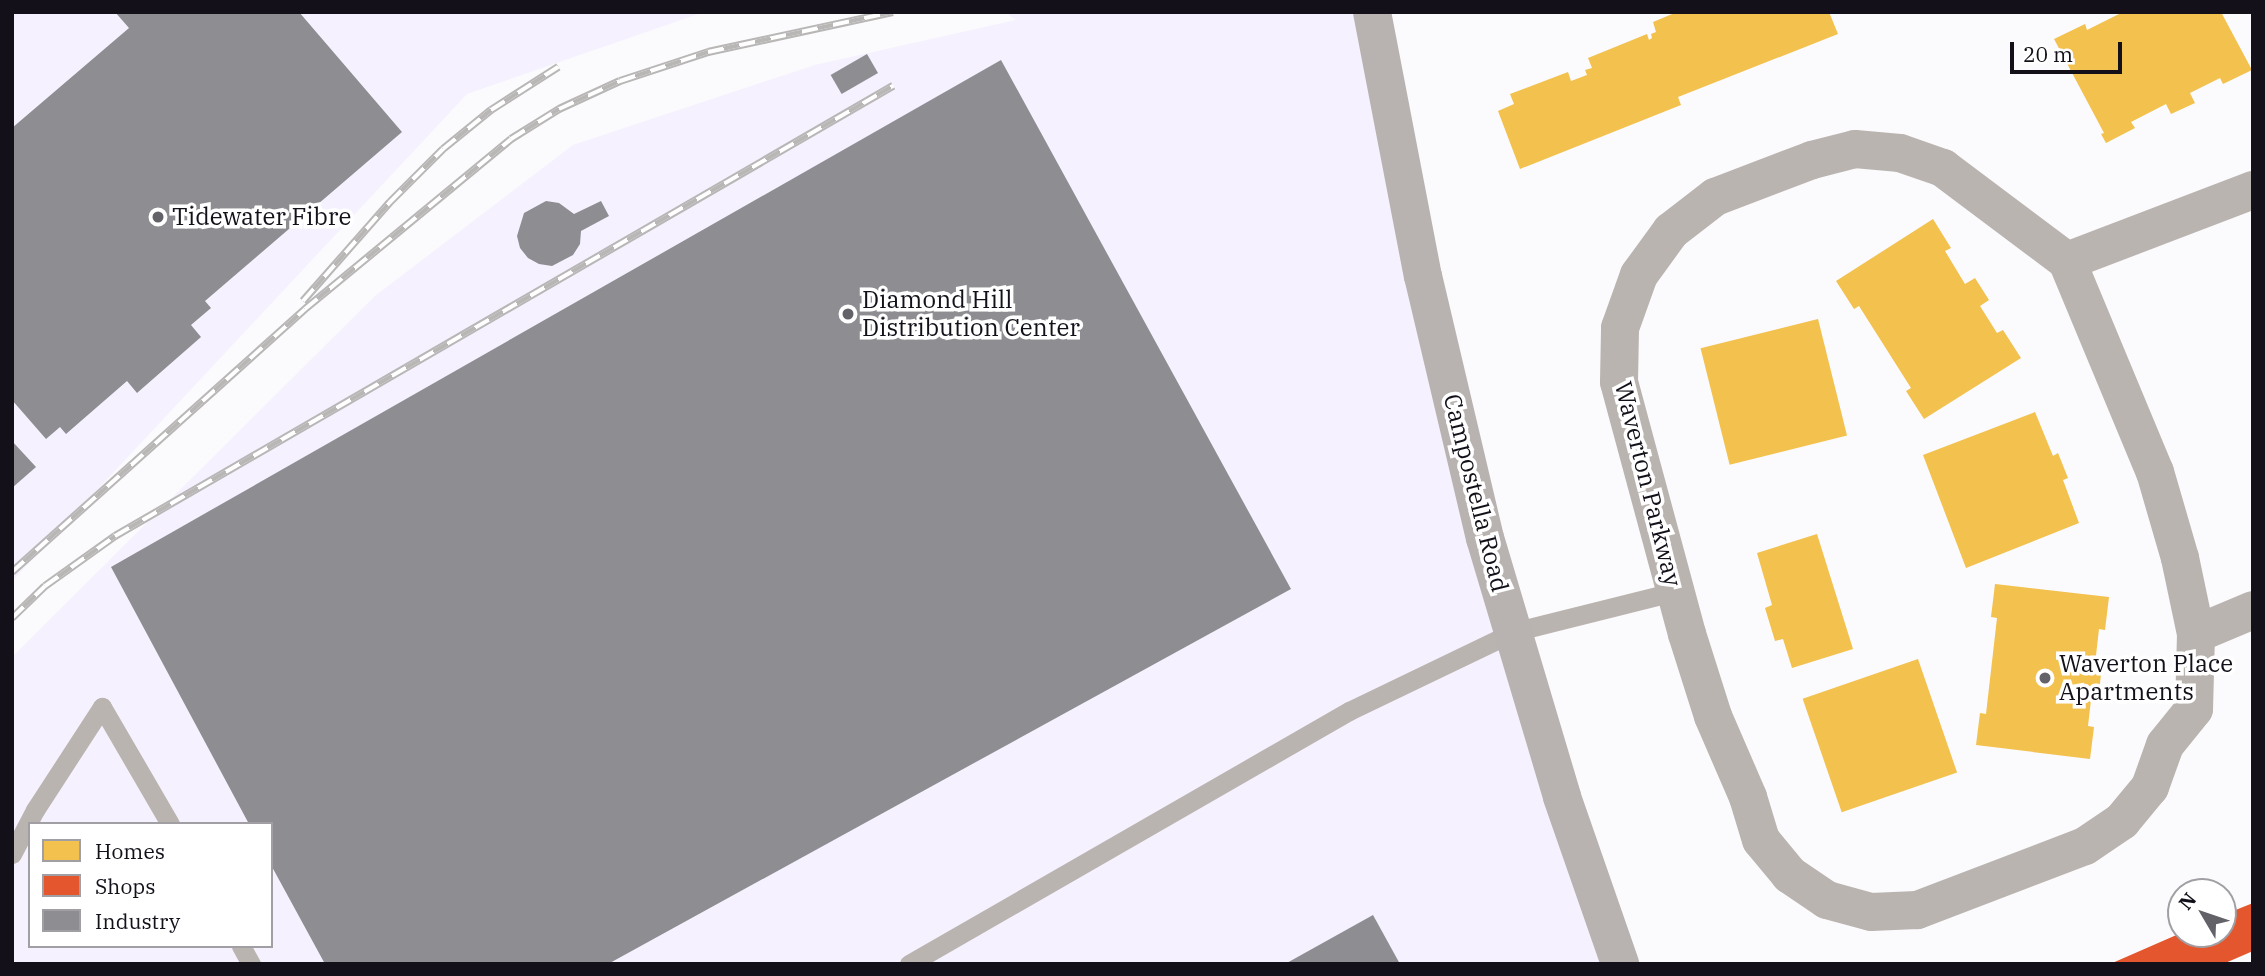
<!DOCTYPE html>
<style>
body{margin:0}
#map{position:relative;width:2265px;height:976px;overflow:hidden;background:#fbfafd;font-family:"IBM Plex Serif",serif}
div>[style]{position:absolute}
.built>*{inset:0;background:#f5f1fe}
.homes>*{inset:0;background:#f2c14e;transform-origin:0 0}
.shops>*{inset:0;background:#e4572e}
.industry>*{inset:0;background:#8d8d92;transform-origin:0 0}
.lane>*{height:19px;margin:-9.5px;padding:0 9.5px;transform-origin:9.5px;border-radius:9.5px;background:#bab4b0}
.street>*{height:38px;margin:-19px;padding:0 19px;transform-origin:19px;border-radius:19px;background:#bab4b0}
.secondary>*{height:38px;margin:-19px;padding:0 19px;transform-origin:19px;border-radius:19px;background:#b8b3b0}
.rail>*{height:8px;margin-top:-4px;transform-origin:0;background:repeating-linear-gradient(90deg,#fff 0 16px,#b9b6b6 0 32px);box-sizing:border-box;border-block:2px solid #b9b6b6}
.dots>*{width:19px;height:19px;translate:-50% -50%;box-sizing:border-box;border:4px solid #fff;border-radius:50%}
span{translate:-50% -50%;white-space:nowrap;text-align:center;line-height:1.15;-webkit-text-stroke:7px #fff;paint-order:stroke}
.poi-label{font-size:24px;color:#131019}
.left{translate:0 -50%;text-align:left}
.street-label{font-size:24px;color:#131019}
.frame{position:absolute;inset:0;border:14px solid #131019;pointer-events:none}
.legend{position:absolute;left:28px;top:822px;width:245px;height:126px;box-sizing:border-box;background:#fff;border:2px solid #a19fa3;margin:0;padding:9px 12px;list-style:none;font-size:21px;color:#131019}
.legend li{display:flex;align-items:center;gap:14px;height:35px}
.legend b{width:35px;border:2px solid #a19fa3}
.north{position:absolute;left:2167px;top:878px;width:70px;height:70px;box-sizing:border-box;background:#fff;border:2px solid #a19fa3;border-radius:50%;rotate:309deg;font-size:19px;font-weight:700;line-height:28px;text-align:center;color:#131019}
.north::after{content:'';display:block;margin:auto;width:24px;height:32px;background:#646269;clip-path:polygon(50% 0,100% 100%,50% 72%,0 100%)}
.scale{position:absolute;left:2010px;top:42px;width:112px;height:32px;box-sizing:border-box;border:4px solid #131019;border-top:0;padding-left:9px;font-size:21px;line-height:24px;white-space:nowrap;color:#131019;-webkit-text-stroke:5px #fff;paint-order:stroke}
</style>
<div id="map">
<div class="built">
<i style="clip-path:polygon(12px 12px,704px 12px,467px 94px,12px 581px)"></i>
<i style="clip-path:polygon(evenodd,1005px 12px,1372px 12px,1430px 305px,1620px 964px,12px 964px,12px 657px,375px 296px,573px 145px,815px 65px,1016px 20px,1005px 12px,30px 824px,271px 824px,271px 946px,30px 946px,30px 824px)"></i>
</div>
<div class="homes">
<i style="clip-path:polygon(1677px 12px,1829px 12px,1838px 34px,1678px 97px,1681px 105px,1520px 169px,1498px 111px,1514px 104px,1510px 94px,1568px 72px,1571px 81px,1587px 75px,1585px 70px,1592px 68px,1588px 58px,1647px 34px,1649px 40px,1652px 38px,1651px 34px,1656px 32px,1653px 22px)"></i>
<i style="clip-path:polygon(2123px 12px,2221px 12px,2252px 70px,2223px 84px,2220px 78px,2190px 93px,2195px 103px,2171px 114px,2166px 104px,2131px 122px,2135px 128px,2106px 143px,2101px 134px,2104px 133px,2054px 39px,2085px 24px,2087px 30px)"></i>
<i style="clip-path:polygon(1933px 219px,1951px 248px,1945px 251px,1965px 284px,1975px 278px,1989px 300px,1980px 306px,1997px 333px,2003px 330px,2021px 358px,1924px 419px,1906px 391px,1911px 388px,1859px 306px,1854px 309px,1836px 281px)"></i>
<i style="left:1818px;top:319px;width:120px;height:121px;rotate:76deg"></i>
<i style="clip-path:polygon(2035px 412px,2053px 456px,2058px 453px,2068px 478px,2063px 480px,2079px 523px,1966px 568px,1923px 455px)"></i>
<i style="clip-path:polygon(1817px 534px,1853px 649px,1792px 668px,1783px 639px,1775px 641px,1765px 608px,1772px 605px,1757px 553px)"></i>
<i style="clip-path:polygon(1995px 584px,2109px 597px,2105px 630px,2099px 629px,2095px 664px,2102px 665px,2099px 692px,2092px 691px,2088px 726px,2094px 727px,2090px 759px,1976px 745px,1980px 713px,1986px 714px,1997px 618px,1991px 617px)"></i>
<i style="left:1918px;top:659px;width:120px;height:122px;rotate:71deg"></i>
</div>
<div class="shops">
<i style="clip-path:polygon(2253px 903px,2253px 951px,2223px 964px,2110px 964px,2181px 933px,2223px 934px,2223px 915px)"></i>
</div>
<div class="industry">
<i style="clip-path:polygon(115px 12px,299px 12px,402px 132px,205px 301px,211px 308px,191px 325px,201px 337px,137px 393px,127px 381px,66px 434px,60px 427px,46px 439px,12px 400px,12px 128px,129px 28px)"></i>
<i style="left:867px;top:54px;width:22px;height:42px;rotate:60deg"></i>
<i style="clip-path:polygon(1001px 60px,1291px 589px,608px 964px,325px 964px,271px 865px,271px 824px,249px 824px,111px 567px)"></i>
<i style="clip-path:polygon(546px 201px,559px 203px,574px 214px,601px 201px,609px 216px,581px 231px,580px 244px,573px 255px,552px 266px,539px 264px,528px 258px,520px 248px,517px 236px,524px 213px)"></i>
<i style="clip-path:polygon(12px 441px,36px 467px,12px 488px)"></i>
<i style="clip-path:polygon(1373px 915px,1400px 964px,1285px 964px)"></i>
</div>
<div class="lane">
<i style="left:12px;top:854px;width:50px;rotate:-62.4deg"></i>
<i style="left:35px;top:810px;width:123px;rotate:-57deg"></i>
<i style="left:102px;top:707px;width:135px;rotate:59.8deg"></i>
<i style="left:241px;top:946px;width:21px;rotate:61deg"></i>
<i style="left:909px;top:964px;width:508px;rotate:-29.9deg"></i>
<i style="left:1349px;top:711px;width:182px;rotate:-25.7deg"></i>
<i style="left:1513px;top:632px;width:166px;rotate:-14deg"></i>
</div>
<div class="street">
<i style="left:1855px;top:149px;width:45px;rotate:5.1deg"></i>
<i style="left:1900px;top:153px;width:46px;rotate:19.2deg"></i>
<i style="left:1943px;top:168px;width:155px;rotate:36.9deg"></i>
<i style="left:2067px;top:261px;width:229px;rotate:67.4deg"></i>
<i style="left:2155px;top:472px;width:90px;rotate:73.8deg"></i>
<i style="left:2180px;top:558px;width:78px;rotate:78.1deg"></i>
<i style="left:2196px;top:634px;width:75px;rotate:91.5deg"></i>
<i style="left:2194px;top:709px;width:46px;rotate:128.9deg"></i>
<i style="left:2165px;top:745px;width:45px;rotate:109.7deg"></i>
<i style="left:2150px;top:787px;width:44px;rotate:129.5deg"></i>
<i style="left:2122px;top:821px;width:45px;rotate:146deg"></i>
<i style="left:2085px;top:846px;width:180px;rotate:159.1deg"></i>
<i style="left:1917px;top:910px;width:46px;rotate:177.5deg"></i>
<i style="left:1871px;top:912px;width:46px;rotate:-164.7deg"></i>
<i style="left:1827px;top:900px;width:45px;rotate:-146deg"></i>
<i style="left:1790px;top:875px;width:45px;rotate:-129.6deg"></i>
<i style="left:1761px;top:840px;width:45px;rotate:-106.8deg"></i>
<i style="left:1748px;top:797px;width:88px;rotate:-113.4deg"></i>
<i style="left:1713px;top:716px;width:86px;rotate:-107.6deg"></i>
<i style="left:1687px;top:634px;width:261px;rotate:-105.1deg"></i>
<i style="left:1619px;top:382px;width:54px;rotate:-88.9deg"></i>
<i style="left:1620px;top:328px;width:56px;rotate:-70.3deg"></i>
<i style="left:1639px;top:275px;width:54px;rotate:-54deg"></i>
<i style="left:1671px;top:231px;width:56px;rotate:-37.7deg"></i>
<i style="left:1715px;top:197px;width:104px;rotate:-20.9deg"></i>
<i style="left:1812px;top:160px;width:44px;rotate:-14.3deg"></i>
<i style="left:2067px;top:261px;width:199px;rotate:-20.9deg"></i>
<i style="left:2196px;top:634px;width:62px;rotate:-22.8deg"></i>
</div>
<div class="secondary">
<i style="left:1372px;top:12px;width:269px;rotate:79.1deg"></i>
<i style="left:1423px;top:276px;width:269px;rotate:76.7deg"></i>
<i style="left:1485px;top:538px;width:270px;rotate:73.4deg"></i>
<i style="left:1562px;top:797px;width:177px;rotate:70.8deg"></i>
</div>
<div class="rail">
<i style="left:303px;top:301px;width:132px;rotate:-48.7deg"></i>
<i style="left:390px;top:202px;width:75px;rotate:-45deg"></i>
<i style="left:443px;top:149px;width:62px;rotate:-39.1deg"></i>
<i style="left:491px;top:110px;width:80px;rotate:-32.7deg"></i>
<i style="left:12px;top:572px;width:394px;rotate:-41.9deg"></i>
<i style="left:305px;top:309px;width:267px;rotate:-39.5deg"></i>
<i style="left:511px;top:139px;width:57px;rotate:-32deg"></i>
<i style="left:559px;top:109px;width:67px;rotate:-24.7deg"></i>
<i style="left:620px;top:81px;width:93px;rotate:-18.2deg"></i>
<i style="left:708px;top:52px;width:189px;rotate:-12.2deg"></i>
<i style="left:12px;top:618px;width:46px;rotate:-44.1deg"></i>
<i style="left:45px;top:586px;width:86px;rotate:-35.5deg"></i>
<i style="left:115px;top:536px;width:899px;rotate:-30.05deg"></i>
</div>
<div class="dots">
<i style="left:158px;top:217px;background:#646269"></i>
<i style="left:848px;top:314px;background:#646269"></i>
<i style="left:2045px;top:678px;background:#646269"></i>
</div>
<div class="poi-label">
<span class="left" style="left:172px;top:217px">Tidewater Fibre</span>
<span class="left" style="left:862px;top:314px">Diamond Hill<br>Distribution Center</span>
<span class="left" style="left:2059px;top:678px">Waverton Place<br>Apartments</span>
</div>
<div class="street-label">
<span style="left:1648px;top:484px;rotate:76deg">Waverton Parkway</span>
<span style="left:1476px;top:493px;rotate:76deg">Campostella Road</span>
</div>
<div class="frame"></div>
<ul class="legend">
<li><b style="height:19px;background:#f2c14e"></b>Homes</li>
<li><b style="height:19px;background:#e4572e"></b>Shops</li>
<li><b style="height:19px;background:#8d8d92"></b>Industry</li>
</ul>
<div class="north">N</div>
<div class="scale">20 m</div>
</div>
